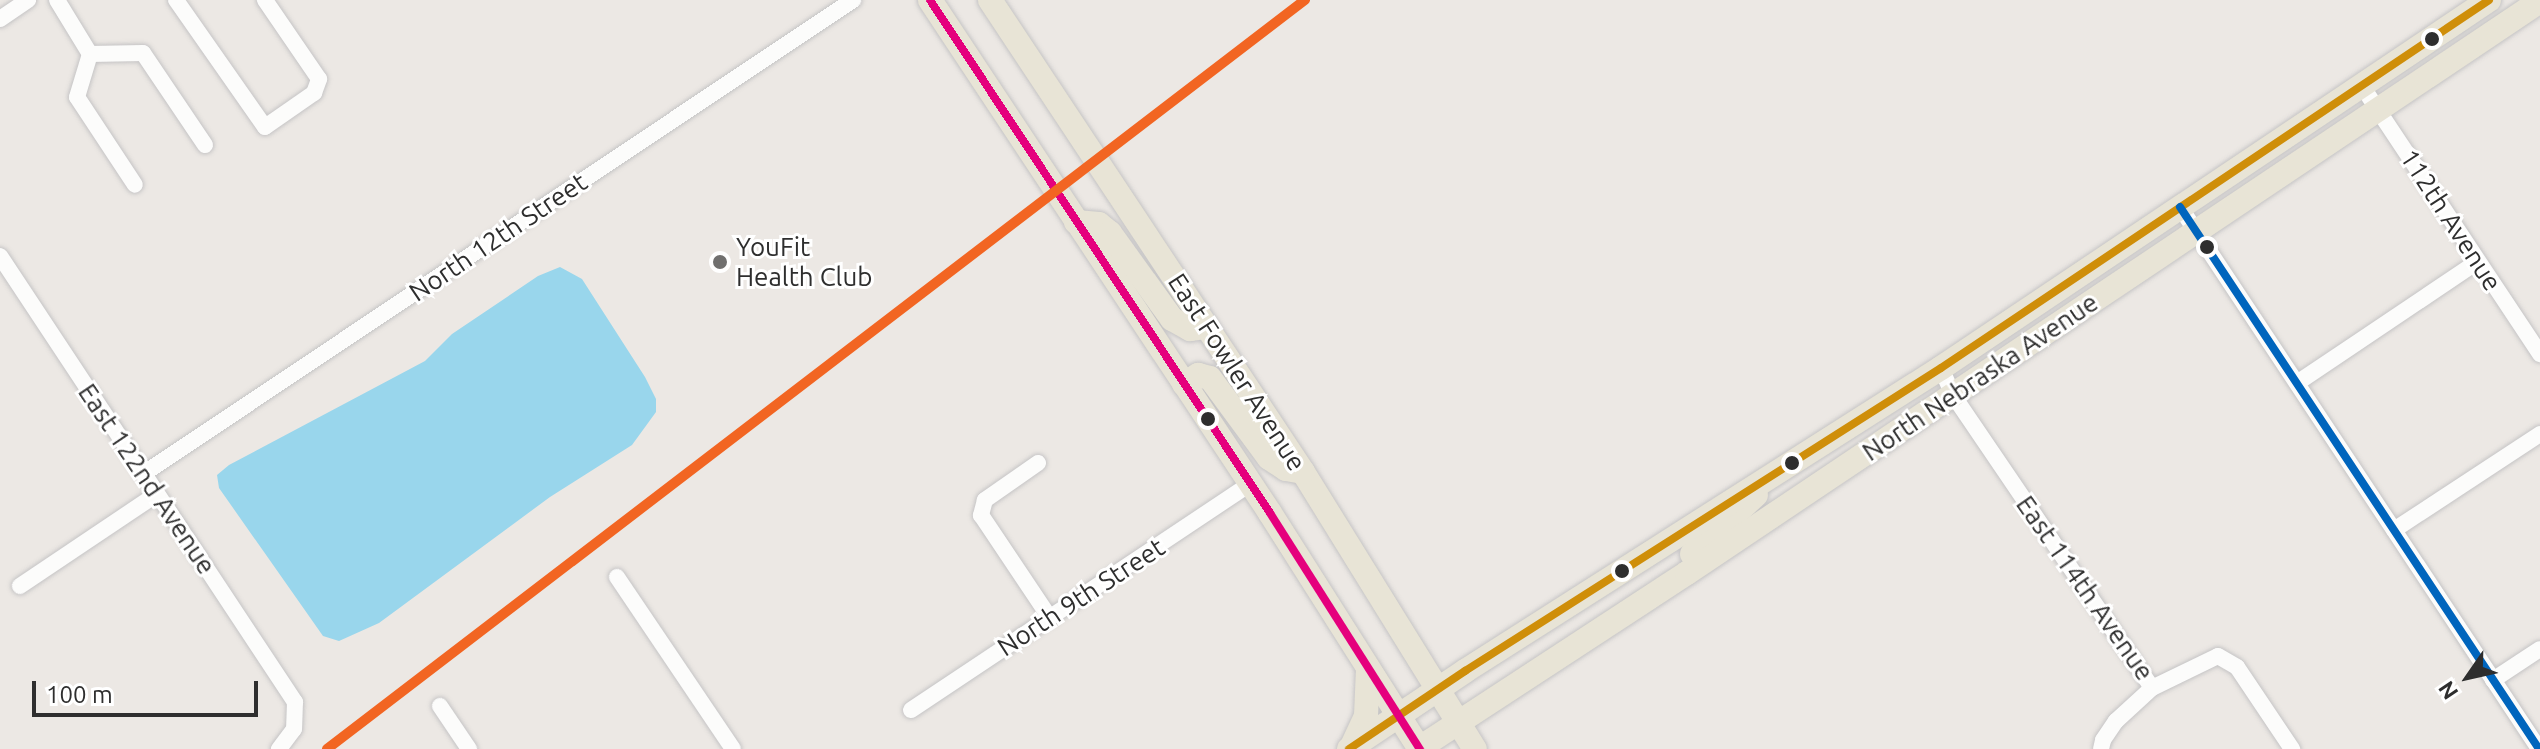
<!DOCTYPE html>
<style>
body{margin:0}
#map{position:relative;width:2540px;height:749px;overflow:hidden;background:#ece8e4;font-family:Ubuntu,sans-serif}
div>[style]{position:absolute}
.water>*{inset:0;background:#99d6ec}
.roads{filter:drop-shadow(0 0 2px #c5c4c5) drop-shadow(0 0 2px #c5c4c5)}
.minor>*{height:16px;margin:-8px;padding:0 8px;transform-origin:8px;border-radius:8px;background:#fcfcfb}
.primary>*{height:24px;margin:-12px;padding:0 12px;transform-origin:12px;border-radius:12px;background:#e8e4d6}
.bus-1>*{height:8px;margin:-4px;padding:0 4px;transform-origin:4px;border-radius:4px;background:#cf8e09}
.bus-2>*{height:8px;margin:-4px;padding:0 4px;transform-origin:4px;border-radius:4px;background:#0065bd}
.bus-3>*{height:8px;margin:-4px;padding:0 4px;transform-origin:4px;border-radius:4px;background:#e5007d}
.rail-1>*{height:10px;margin:-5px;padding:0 5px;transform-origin:5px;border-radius:5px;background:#f26522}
.dots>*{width:22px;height:22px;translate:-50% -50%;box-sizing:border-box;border:4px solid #fff;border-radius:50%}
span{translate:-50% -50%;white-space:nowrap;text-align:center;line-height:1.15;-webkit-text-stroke:6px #fff;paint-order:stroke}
.street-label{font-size:26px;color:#2e2e2e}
.poi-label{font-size:26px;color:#2e2e2e}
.left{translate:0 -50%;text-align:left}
.north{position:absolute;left:2428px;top:637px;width:80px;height:80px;-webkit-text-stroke:6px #fff;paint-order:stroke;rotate:236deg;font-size:22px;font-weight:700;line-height:32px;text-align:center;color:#2e2e2e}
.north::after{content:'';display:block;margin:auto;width:28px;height:36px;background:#2e2e2e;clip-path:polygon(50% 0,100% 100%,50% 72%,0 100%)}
.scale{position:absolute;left:32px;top:681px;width:226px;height:36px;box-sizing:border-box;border:4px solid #2e2e2e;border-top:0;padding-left:10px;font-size:24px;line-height:28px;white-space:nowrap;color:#2e2e2e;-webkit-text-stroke:6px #fff;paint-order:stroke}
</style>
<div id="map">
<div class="water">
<i style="clip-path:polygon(560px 267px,582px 279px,645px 377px,656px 399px,656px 412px,632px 445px,550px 497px,379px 623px,339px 641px,323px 636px,219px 488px,217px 475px,229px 465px,425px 361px,452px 334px,538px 276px)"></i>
</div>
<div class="roads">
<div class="minor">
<i style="left:57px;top:0;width:63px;rotate:58.6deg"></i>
<i style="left:90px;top:54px;width:45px;rotate:106.8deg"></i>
<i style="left:77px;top:97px;width:105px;rotate:56.6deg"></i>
<i style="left:176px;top:0;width:155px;rotate:55deg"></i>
<i style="left:265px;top:127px;width:60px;rotate:-34.8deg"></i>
<i style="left:314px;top:93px;width:15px;rotate:-70deg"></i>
<i style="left:319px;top:79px;width:96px;rotate:-124.4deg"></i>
<i style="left:0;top:19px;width:34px;rotate:-34deg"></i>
<i style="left:90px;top:54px;width:53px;rotate:-1.1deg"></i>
<i style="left:143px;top:53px;width:111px;rotate:56deg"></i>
<i style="left:2362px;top:86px;width:322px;rotate:56.4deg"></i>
<i style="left:2180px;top:207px;width:650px;rotate:56.48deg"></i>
<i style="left:0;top:256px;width:535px;rotate:56.52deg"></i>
<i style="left:295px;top:702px;width:27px;rotate:92deg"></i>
<i style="left:294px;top:729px;width:25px;rotate:127deg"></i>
<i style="left:1941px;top:368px;width:30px;rotate:66deg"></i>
<i style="left:1953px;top:395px;width:354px;rotate:55.8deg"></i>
<i style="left:2297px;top:383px;width:217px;rotate:-33.9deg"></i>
<i style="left:1038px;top:463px;width:65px;rotate:145.1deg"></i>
<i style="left:985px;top:500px;width:16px;rotate:105deg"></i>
<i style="left:981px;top:515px;width:124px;rotate:56.2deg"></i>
<i style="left:143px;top:474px;width:854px;rotate:-33.73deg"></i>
<i style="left:2394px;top:530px;width:175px;rotate:-33.3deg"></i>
<i style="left:617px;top:577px;width:207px;rotate:56deg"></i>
<i style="left:20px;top:586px;width:165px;rotate:-33.9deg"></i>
<i style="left:2493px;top:680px;width:56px;rotate:-33.4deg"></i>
<i style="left:440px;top:706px;width:52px;rotate:56deg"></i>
<i style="left:911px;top:710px;width:407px;rotate:-33.7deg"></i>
<i style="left:2101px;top:749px;width:9px;rotate:-77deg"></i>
<i style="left:2103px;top:740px;width:23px;rotate:-56deg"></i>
<i style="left:2116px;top:721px;width:49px;rotate:-42.5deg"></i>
<i style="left:2152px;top:688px;width:73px;rotate:-25.9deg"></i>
<i style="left:2218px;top:656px;width:22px;rotate:30deg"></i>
<i style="left:2237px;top:667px;width:99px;rotate:56.1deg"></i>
</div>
<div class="primary">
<i style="left:930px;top:0;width:615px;rotate:56.46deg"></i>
<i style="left:1270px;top:513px;width:280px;rotate:57.6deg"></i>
<i style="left:990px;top:0;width:566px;rotate:56.45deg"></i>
<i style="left:1303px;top:472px;width:326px;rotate:58.2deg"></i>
<i style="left:1076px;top:222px;width:23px;rotate:5deg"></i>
<i style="left:1099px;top:224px;width:14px;rotate:39deg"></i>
<i style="left:1110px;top:233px;width:106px;rotate:54.2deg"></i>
<i style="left:1172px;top:319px;width:21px;rotate:29deg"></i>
<i style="left:1190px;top:329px;width:17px;rotate:-7deg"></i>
<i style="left:1184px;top:384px;width:17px;rotate:-33deg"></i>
<i style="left:1198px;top:375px;width:12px;rotate:14deg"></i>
<i style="left:1210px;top:378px;width:99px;rotate:53.6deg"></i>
<i style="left:1269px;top:458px;width:20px;rotate:33deg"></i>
<i style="left:1286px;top:469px;width:17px;rotate:10deg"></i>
<i style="left:1692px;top:554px;width:87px;rotate:-42.7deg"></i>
<i style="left:1352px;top:746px;width:33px;rotate:-65deg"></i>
<i style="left:1366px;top:716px;width:48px;rotate:-87.6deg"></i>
<i style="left:1349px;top:749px;width:140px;rotate:-33.9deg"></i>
<i style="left:1465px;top:671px;width:564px;rotate:-32.48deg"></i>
<i style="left:1941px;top:368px;width:660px;rotate:-33.88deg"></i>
<i style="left:1418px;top:749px;width:321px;rotate:-33.2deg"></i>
<i style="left:1687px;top:573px;width:1027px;rotate:-33.84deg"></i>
</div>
</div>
<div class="bus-1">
<i style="left:1349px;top:749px;width:140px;rotate:-33.9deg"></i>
<i style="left:1465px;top:671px;width:564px;rotate:-32.48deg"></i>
<i style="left:1941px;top:368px;width:660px;rotate:-33.88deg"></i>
</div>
<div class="bus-2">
<i style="left:2180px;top:207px;width:650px;rotate:56.48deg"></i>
</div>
<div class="bus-3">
<i style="left:930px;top:0;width:615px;rotate:56.46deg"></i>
<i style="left:1270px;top:513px;width:280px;rotate:57.6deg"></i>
</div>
<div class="rail-1">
<i style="left:327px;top:749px;width:1232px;rotate:-37.45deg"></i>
</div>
<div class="dots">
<i style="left:2432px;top:39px;background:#2e2e2e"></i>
<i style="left:2207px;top:247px;background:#2e2e2e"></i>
<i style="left:720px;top:262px;background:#706f6e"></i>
<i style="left:1208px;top:419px;background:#2e2e2e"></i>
<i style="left:1792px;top:463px;background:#2e2e2e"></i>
<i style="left:1622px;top:571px;background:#2e2e2e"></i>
</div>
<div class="street-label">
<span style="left:2451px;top:220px;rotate:57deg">112th Avenue</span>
<span style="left:498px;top:237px;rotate:-34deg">North 12th Street</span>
<span style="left:1237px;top:372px;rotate:57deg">East Fowler Avenue</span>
<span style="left:1980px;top:377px;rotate:-34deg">North Nebraska Avenue</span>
<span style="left:147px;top:479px;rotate:56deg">East 122nd Avenue</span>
<span style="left:2085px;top:588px;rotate:55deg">East 114th Avenue</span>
<span style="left:1081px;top:597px;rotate:-33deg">North 9th Street</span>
</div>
<div class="poi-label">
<span class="left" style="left:736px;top:262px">YouFit<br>Health Club</span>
</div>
<div class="north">N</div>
<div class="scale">100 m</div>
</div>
